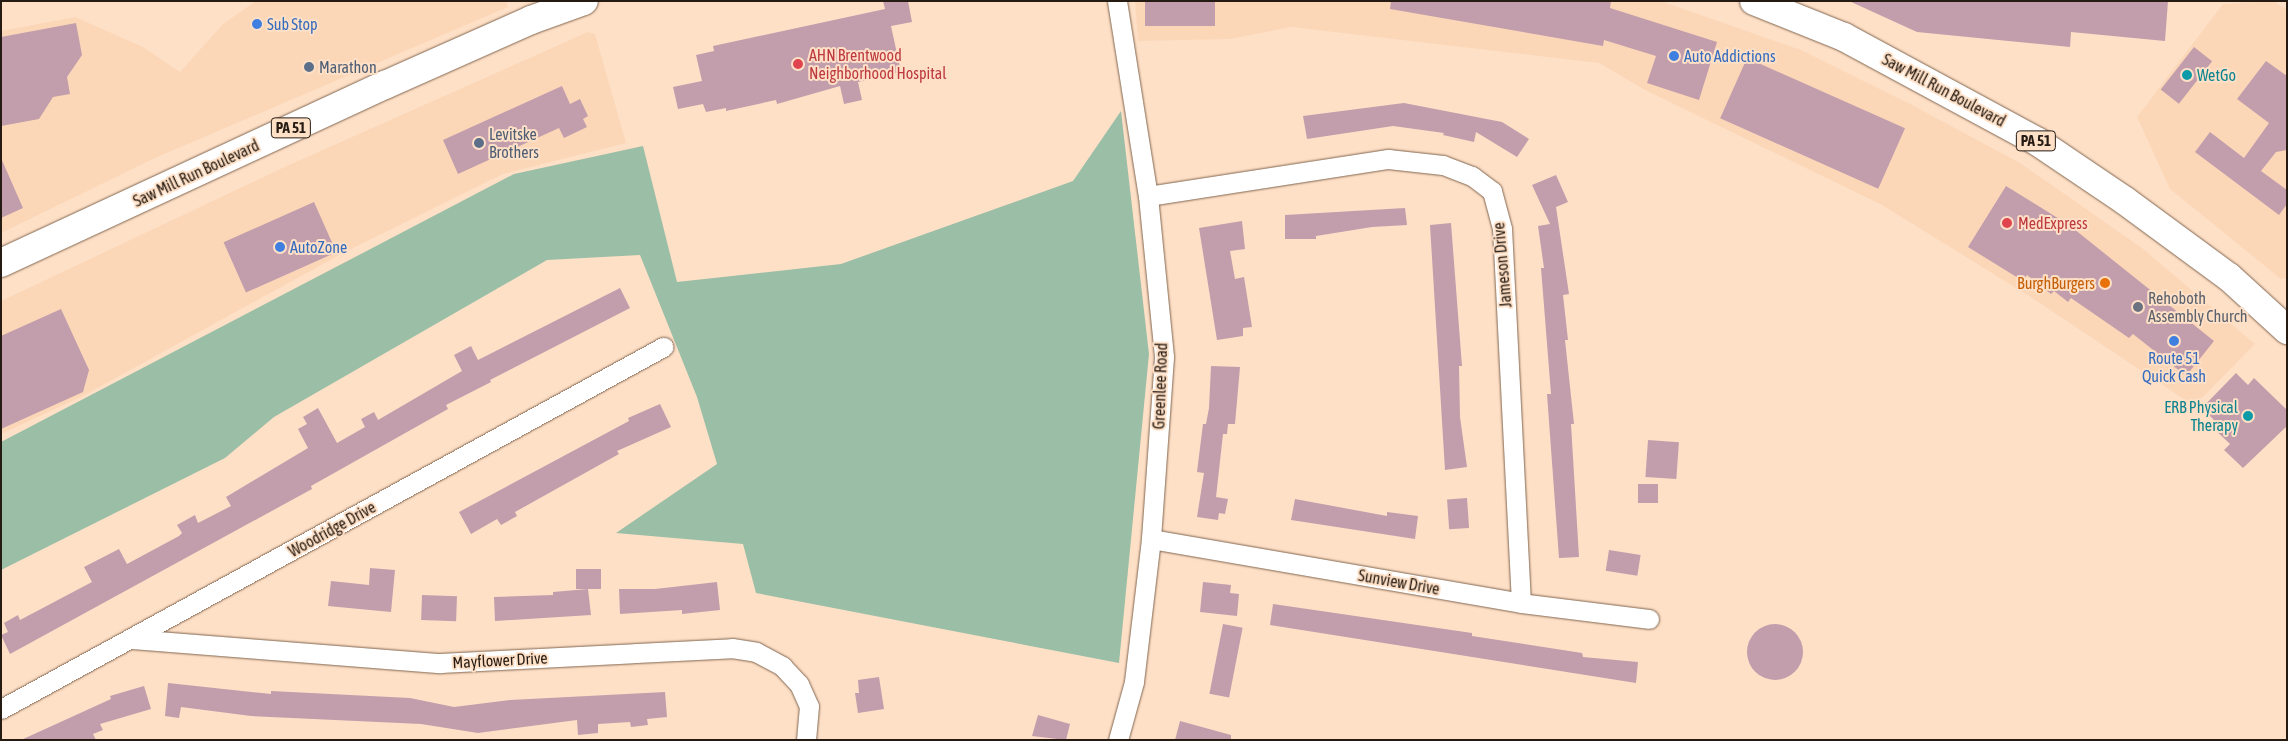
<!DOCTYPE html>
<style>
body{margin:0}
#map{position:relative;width:2288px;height:741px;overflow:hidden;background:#fee0c7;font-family:"Asap Condensed",sans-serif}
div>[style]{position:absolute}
.built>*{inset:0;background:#fbd7b8}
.forest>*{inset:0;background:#9abea6}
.building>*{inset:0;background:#c29dac;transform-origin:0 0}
.round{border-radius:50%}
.roads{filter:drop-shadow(0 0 1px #816650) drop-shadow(0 0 1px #816650)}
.street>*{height:19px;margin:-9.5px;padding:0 9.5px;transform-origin:9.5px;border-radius:9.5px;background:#fff}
.highway>*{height:28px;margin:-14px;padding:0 14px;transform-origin:14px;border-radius:14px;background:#fff}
.dots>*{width:14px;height:14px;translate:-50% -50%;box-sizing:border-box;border:2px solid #fee0c7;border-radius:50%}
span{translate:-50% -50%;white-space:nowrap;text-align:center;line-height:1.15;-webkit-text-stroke:4px #fee0c7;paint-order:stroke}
.shield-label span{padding:1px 4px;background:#fee0c7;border:1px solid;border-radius:4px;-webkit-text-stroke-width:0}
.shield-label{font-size:15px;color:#261b12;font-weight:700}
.shop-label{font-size:16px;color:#366cbe}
.left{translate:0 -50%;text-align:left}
.health-label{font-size:16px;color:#be3a42}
.service-label{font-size:16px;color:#4e5e75}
.culture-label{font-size:16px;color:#0d838f}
.right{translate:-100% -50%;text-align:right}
.street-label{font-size:16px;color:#261b12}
.food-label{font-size:16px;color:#c56008}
.worship-label{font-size:16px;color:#5b616d}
.frame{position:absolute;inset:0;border:2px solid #261b12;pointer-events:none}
</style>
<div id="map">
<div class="built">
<i style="clip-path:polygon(256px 1px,506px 1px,508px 7px,155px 158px,1px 233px,1px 31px,75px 17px,143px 47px,180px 72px,223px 24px)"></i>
<i style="clip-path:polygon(1135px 1px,1661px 1px,1801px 50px,1912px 105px,2020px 163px,2142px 248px,2255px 344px,2194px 406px,2029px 296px,1882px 205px,1645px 90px,1599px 63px,1291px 27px,1230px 39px,1138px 41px)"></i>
<i style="clip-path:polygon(2273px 1px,2287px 10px,2287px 278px,2281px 279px,2170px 189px,2137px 117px,2223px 4px)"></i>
<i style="clip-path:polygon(588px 32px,595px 34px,626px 143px,503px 174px,343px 253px,83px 396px,1px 434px,1px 301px,289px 165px)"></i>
</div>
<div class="forest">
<i style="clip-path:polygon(1121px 111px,1149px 354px,1119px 663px,756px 593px,743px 544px,616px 533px,717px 464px,697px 397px,640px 255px,547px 260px,274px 417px,225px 458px,1px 570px,1px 442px,514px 174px,643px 146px,677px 282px,841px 264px,1073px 181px)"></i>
</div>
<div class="building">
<i style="clip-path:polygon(883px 1px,908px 1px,912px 22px,891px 26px,901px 72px,858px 82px,862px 100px,844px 104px,840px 86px,777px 104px,776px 100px,726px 111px,726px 108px,706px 112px,703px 104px,678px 109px,673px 87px,702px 81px,696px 55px,714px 51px,713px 46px,885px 9px)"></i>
<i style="left:1145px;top:1px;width:70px;height:25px"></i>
<i style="clip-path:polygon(1391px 1px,1611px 1px,1610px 8px,1717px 42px,1699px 100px,1647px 83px,1656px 56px,1604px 40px,1603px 46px,1390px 9px)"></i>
<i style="clip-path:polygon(1849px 1px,2168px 1px,2165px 41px,2071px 32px,2070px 47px,1917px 32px)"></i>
<i style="clip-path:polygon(76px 23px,82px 55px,67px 77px,70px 94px,53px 97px,39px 119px,1px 126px,1px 37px)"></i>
<i style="left:2194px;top:47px;width:23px;height:54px;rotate:38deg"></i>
<i style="left:1747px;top:58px;width:173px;height:66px;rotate:24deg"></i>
<i style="clip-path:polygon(2266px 61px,2287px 76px,2287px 150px,2276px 152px,2261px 171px,2287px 190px,2287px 204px,2279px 215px,2195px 152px,2210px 132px,2244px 158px,2269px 123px,2237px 99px)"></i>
<i style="clip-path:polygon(562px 86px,570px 104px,580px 99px,588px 116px,583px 119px,587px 127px,564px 138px,559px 128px,458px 174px,443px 140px)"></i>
<i style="clip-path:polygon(1404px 103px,1502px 122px,1529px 139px,1517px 157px,1476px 132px,1474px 142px,1443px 135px,1444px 133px,1393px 126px,1307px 139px,1303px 116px)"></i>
<i style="clip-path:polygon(1px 158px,23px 208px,1px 218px)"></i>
<i style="clip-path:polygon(1556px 175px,1568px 202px,1556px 207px,1569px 294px,1563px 295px,1568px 340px,1565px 340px,1574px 424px,1571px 424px,1579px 557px,1559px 558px,1547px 394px,1551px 394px,1541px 268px,1544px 268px,1538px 226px,1550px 224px,1532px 185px)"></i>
<i style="clip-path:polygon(2006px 186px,2069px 225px,2214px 341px,2186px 376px,2133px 334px,2129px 338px,2071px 298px,2068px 302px,2054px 291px,2051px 294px,2027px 275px,2023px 281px,1968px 247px)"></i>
<i style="left:314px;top:202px;width:55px;height:99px;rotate:66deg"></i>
<i style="clip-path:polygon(1405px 208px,1407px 225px,1372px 227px,1316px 236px,1316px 239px,1285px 239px,1285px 215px)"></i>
<i style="clip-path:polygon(1242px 221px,1245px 249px,1230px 251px,1235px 279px,1244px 277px,1252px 327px,1243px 328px,1243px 336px,1217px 340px,1199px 228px)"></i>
<i style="clip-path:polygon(1451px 223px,1462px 366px,1459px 366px,1460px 417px,1467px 467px,1445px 470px,1430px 225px)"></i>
<i style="clip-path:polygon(620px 288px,630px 308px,490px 380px,491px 382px,446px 405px,448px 409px,311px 486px,312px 489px,10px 654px,1px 635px,8px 632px,4px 623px,18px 615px,20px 620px,92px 582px,84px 567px,119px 549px,127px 564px,179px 536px,182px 533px,177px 525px,195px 515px,198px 523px,231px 506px,226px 497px,308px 448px,298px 429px,307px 424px,303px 417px,318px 408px,337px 443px,365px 427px,361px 419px,374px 412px,378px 420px,462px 371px,454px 355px,471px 346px,478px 360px)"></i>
<i style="clip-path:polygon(61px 309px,89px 370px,83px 392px,1px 429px,1px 336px)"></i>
<i style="clip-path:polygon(1211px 366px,1240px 367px,1235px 424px,1228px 424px,1227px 434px,1223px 434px,1216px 497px,1228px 499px,1225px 514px,1219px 513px,1218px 520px,1197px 517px,1204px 473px,1197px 472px,1203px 424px,1206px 424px,1209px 408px)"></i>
<i style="clip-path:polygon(2236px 373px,2248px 385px,2254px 378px,2287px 410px,2287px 426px,2243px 468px,2224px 450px,2230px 444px,2211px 426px,2216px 422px,2202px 408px)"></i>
<i style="clip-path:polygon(660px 404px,671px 427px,617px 451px,619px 454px,515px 512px,517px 516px,501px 525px,497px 519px,471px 534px,459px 512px,629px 421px,628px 418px)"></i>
<i style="left:1648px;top:440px;width:31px;height:37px;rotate:4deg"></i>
<i style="left:1638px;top:484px;width:20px;height:19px"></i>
<i style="left:1467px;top:498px;width:30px;height:20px;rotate:86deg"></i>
<i style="clip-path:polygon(1295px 499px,1387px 516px,1387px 512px,1418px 516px,1415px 539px,1291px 520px)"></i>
<i style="left:1609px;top:550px;width:32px;height:21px;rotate:9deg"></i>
<i style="clip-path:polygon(370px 568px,395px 570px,391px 612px,328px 606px,331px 581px,369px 585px)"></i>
<i style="left:576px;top:569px;width:25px;height:20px"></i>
<i style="clip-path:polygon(717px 582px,720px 610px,682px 614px,682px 610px,620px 614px,619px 589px,655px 589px)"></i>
<i style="clip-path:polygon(1203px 582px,1231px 585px,1230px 593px,1239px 594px,1237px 616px,1200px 612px)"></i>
<i style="clip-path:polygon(588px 589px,591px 615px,495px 621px,494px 597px,553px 595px,553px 592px)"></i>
<i style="left:422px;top:595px;width:35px;height:25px;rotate:2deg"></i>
<i style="clip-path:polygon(1273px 604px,1472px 633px,1472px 636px,1582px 653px,1583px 657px,1638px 662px,1636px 683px,1270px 625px)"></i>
<i class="round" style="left:1747px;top:624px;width:56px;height:56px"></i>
<i style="left:1223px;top:624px;width:20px;height:71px;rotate:11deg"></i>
<i style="clip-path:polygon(879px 677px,884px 709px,858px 713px,855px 693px,859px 693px,858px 680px)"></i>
<i style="clip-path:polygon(168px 683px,271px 694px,271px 691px,410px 698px,454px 707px,510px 700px,665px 692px,667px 717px,647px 719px,648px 725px,631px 727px,630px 722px,598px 724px,598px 733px,578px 735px,577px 720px,478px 733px,421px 724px,251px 716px,181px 707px,179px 718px,165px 716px)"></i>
<i style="clip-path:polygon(144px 686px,151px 709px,100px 724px,103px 730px,93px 734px,96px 740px,21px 740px,111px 699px,110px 696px)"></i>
<i style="clip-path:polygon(1038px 715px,1070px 724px,1066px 740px,1032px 736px)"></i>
<i style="clip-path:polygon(1180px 721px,1231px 735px,1231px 740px,1175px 740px)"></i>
</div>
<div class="roads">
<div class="street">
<i style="left:1117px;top:1px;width:197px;rotate:81deg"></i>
<i style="left:1148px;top:196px;width:162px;rotate:84.3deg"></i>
<i style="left:1164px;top:357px;width:182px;rotate:94.1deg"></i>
<i style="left:1151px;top:539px;width:144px;rotate:96.8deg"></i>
<i style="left:1134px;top:682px;width:60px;rotate:105.4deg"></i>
<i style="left:1148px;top:196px;width:243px;rotate:-8.8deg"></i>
<i style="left:1388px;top:159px;width:55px;rotate:6.2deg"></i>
<i style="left:1443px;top:165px;width:31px;rotate:21deg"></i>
<i style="left:1472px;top:176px;width:25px;rotate:37deg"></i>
<i style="left:1492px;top:191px;width:38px;rotate:75deg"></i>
<i style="left:1502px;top:228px;width:375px;rotate:87.1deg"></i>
<i style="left:1151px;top:539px;width:375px;rotate:9.8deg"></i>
<i style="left:1521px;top:603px;width:129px;rotate:7.1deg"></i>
<i style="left:132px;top:639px;width:309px;rotate:4.5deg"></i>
<i style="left:440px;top:663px;width:292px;rotate:-2.9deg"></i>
<i style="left:732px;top:648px;width:24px;rotate:9deg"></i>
<i style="left:756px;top:652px;width:30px;rotate:28deg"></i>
<i style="left:782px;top:666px;width:25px;rotate:47deg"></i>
<i style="left:799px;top:684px;width:24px;rotate:66deg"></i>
<i style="left:809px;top:706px;width:34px;rotate:95deg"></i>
<i style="left:1px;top:709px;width:755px;rotate:-28.67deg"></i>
</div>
<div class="highway">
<i style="left:1754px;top:1px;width:97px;rotate:21.8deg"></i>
<i style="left:1844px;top:37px;width:221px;rotate:28.4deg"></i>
<i style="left:2038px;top:142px;width:104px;rotate:34deg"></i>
<i style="left:2124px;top:200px;width:130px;rotate:36.3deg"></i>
<i style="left:2229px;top:277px;width:79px;rotate:42.4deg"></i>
<i style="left:1px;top:263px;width:423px;rotate:-24.9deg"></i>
<i style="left:385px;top:85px;width:160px;rotate:-24deg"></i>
<i style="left:531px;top:20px;width:56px;rotate:-19.7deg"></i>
</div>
</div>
<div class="dots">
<i style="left:257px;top:24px;background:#3f7fe0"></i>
<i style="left:1674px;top:56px;background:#3f7fe0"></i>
<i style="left:798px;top:64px;background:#e0444e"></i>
<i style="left:309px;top:67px;background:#5c6f8a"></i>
<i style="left:2187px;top:75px;background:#0f9aa8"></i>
<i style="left:479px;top:143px;background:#5c6f8a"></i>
<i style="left:2007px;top:223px;background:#e0444e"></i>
<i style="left:280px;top:247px;background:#3f7fe0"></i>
<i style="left:2105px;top:283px;background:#e8710a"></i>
<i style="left:2138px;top:307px;background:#6b7280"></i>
<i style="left:2174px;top:341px;background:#3f7fe0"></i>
<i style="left:2248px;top:416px;background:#0f9aa8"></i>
</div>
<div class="shield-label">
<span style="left:291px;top:128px">PA 51</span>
<span style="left:2036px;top:141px">PA 51</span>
</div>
<div class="shop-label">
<span class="left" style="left:267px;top:24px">Sub Stop</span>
<span class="left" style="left:1684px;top:56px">Auto Addictions</span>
<span class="left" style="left:290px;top:247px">AutoZone</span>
<span style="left:2174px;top:367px">Route 51<br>Quick Cash</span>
</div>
<div class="health-label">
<span class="left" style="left:809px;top:64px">AHN Brentwood<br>Neighborhood Hospital</span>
<span class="left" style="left:2018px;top:223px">MedExpress</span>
</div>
<div class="service-label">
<span class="left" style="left:319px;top:67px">Marathon</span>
<span class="left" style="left:489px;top:143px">Levitske<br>Brothers</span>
</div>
<div class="culture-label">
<span class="left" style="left:2197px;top:75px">WetGo</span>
<span class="right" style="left:2238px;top:416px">ERB Physical<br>Therapy</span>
</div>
<div class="street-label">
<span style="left:1944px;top:90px;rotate:28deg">Saw Mill Run Boulevard</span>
<span style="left:196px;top:173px;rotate:-25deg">Saw Mill Run Boulevard</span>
<span style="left:1502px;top:265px;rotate:-95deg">Jameson Drive</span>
<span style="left:1160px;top:386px;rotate:-88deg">Greenlee Road</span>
<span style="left:332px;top:529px;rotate:-29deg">Woodridge Drive</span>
<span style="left:1399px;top:582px;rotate:10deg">Sunview Drive</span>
<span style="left:500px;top:660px;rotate:-3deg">Mayflower Drive</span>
</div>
<div class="food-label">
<span class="right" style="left:2095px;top:283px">BurghBurgers</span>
</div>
<div class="worship-label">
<span class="left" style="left:2148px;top:307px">Rehoboth<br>Assembly Church</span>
</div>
<div class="frame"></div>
</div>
